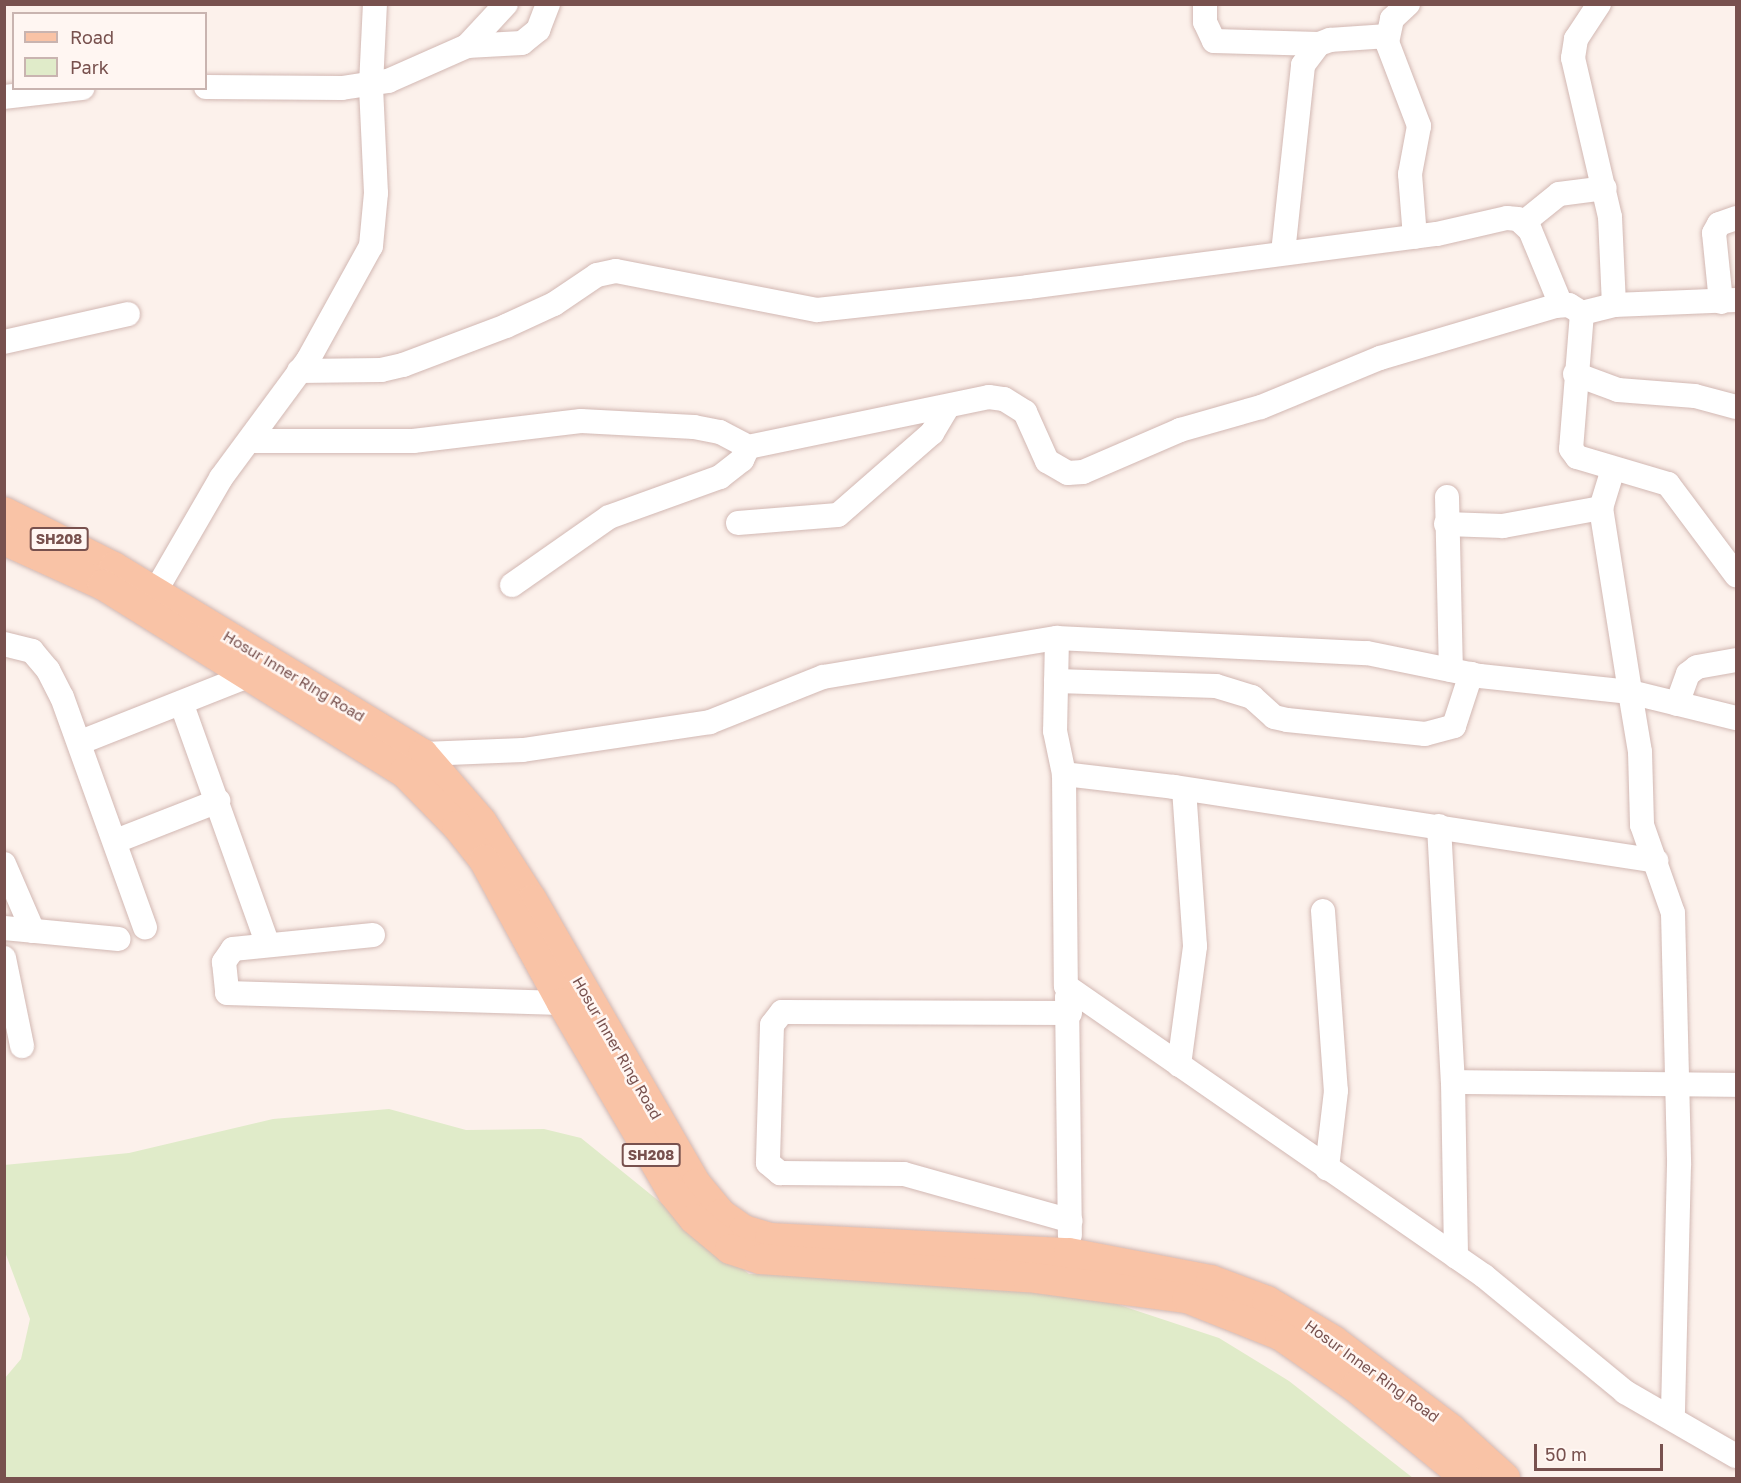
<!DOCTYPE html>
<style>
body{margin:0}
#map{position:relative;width:1741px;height:1483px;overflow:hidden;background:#fcf1eb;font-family:"Golos Text",sans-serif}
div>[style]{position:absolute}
.green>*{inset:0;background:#e0ebc9}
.roads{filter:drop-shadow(0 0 2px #d2b8b3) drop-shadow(0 0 2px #d2b8b3)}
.minor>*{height:24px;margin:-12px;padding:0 12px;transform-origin:12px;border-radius:12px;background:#fff}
.major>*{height:30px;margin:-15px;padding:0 15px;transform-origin:15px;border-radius:15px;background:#f9c3a6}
span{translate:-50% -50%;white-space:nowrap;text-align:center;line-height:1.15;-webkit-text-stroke:5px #fff6f2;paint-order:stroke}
.shield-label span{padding:2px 4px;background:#fff6f2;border:2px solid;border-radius:4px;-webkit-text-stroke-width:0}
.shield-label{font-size:14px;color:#78514e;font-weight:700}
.street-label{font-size:15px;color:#78514e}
.frame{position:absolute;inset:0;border:6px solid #78514e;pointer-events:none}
.legend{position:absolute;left:12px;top:12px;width:195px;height:78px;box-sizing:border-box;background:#fff6f2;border:2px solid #c9b4b0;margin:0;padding:8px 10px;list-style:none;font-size:18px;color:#78514e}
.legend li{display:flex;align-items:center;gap:12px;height:30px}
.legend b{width:30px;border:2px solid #c9b4b0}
.scale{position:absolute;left:1534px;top:1444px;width:129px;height:27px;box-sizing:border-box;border:3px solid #78514e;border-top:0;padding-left:8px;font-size:18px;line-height:21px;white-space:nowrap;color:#78514e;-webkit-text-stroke:4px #fff6f2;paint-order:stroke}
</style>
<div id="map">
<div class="green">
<i style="clip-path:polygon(389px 1109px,466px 1130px,544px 1129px,581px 1138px,749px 1274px,842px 1275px,1068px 1288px,1219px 1338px,1289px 1381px,1413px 1478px,5px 1478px,5px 1378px,21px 1359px,30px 1319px,5px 1252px,4px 1165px,129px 1153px,273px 1119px)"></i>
</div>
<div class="roads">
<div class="minor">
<i style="left:1205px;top:4px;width:18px;rotate:90deg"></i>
<i style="left:1205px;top:22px;width:21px;rotate:65deg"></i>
<i style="left:1214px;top:41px;width:105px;rotate:1.6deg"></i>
<i style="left:1408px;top:4px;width:22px;rotate:137deg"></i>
<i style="left:1392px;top:19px;width:24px;rotate:102deg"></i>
<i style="left:1387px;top:42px;width:90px;rotate:69.1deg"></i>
<i style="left:1419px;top:126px;width:49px;rotate:100.6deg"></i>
<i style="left:1410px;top:174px;width:63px;rotate:85.5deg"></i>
<i style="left:1599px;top:4px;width:42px;rotate:123.3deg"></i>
<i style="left:1576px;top:39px;width:19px;rotate:99deg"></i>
<i style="left:1573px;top:58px;width:163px;rotate:76.9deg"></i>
<i style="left:1610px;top:217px;width:88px;rotate:87.4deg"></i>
<i style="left:467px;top:46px;width:55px;rotate:-3.1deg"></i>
<i style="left:522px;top:43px;width:21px;rotate:-39deg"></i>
<i style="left:538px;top:30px;width:28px;rotate:-69deg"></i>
<i style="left:206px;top:87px;width:136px;rotate:0.4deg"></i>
<i style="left:342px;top:88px;width:47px;rotate:-8.7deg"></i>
<i style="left:388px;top:81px;width:86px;rotate:-23.9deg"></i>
<i style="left:467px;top:46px;width:57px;rotate:-47.1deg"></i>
<i style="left:4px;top:97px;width:79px;rotate:-6.6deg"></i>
<i style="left:1523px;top:223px;width:46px;rotate:-38.9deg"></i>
<i style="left:1559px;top:194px;width:46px;rotate:-7.4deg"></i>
<i style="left:1283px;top:253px;width:189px;rotate:-83.9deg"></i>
<i style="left:1303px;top:65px;width:26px;rotate:-53deg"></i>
<i style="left:1319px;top:44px;width:12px;rotate:-20deg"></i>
<i style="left:1330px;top:40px;width:57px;rotate:-4deg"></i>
<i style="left:1721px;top:302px;width:69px;rotate:-95.8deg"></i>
<i style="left:1714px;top:233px;width:10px;rotate:-61deg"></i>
<i style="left:1719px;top:224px;width:18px;rotate:-19deg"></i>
<i style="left:1582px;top:313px;width:136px;rotate:94.6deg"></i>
<i style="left:1571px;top:449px;width:10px;rotate:53deg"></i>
<i style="left:1577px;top:457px;width:95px;rotate:16.5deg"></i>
<i style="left:1668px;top:484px;width:114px;rotate:53.2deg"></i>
<i style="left:4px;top:342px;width:127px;rotate:-12.7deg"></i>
<i style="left:299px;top:371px;width:82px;rotate:-0.7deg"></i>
<i style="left:381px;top:370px;width:23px;rotate:-13deg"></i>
<i style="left:403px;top:365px;width:110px;rotate:-20.7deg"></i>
<i style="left:506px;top:326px;width:53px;rotate:-24.6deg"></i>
<i style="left:554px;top:304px;width:52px;rotate:-34deg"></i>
<i style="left:597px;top:275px;width:19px;rotate:-12deg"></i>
<i style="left:616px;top:271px;width:205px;rotate:11deg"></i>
<i style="left:817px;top:310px;width:212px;rotate:-6.2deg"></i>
<i style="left:1028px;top:287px;width:412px;rotate:-7.4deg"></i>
<i style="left:1437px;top:234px;width:72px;rotate:-12.9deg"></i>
<i style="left:1507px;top:218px;width:11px;rotate:5deg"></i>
<i style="left:1518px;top:219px;width:16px;rotate:43deg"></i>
<i style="left:1530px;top:230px;width:81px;rotate:67.5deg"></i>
<i style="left:1575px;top:374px;width:46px;rotate:20.4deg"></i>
<i style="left:1618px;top:390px;width:77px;rotate:4.5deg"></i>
<i style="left:1695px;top:396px;width:42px;rotate:15deg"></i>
<i style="left:250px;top:441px;width:163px"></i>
<i style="left:413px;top:441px;width:169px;rotate:-6.8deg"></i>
<i style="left:581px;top:421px;width:113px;rotate:3deg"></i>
<i style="left:694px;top:427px;width:26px;rotate:11deg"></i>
<i style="left:720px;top:432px;width:32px;rotate:28deg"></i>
<i style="left:748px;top:447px;width:246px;rotate:-11.7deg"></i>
<i style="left:989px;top:397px;width:15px;rotate:8deg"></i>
<i style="left:1004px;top:399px;width:25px;rotate:32deg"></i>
<i style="left:1025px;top:412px;width:54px;rotate:65.8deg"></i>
<i style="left:1047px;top:461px;width:24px;rotate:30deg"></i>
<i style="left:1068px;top:473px;width:15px;rotate:-4deg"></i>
<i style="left:1083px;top:472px;width:106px;rotate:-23.4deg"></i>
<i style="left:1180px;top:430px;width:84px;rotate:-15.9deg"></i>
<i style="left:1261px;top:407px;width:129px;rotate:-22.4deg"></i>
<i style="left:1380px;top:358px;width:183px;rotate:-16.5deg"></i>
<i style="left:1555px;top:306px;width:14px;rotate:-4deg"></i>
<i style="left:1569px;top:305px;width:15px;rotate:32deg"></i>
<i style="left:1582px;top:313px;width:33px;rotate:-14deg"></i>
<i style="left:1614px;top:305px;width:122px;rotate:-2.3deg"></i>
<i style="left:1613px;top:469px;width:41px;rotate:107.1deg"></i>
<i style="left:1601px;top:508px;width:186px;rotate:81deg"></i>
<i style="left:1630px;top:692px;width:109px;rotate:13.8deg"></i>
<i style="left:1447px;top:497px;width:173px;rotate:88.7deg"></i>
<i style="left:738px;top:523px;width:100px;rotate:-4.6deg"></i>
<i style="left:838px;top:515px;width:125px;rotate:-41.1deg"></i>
<i style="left:932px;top:433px;width:31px;rotate:-59deg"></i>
<i style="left:1446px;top:524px;width:57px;rotate:2deg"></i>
<i style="left:1503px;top:526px;width:100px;rotate:-10.4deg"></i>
<i style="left:512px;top:585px;width:118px;rotate:-35deg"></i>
<i style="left:609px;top:517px;width:118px;rotate:-19.8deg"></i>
<i style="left:720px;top:477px;width:28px;rotate:-38deg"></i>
<i style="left:742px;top:460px;width:14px;rotate:-65deg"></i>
<i style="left:155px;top:592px;width:132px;rotate:-59.9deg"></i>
<i style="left:221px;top:478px;width:147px;rotate:-53.6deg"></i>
<i style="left:308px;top:360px;width:130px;rotate:-61.1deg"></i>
<i style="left:371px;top:246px;width:53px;rotate:-84.6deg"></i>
<i style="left:376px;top:193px;width:108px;rotate:-92.7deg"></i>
<i style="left:371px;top:85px;width:81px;rotate:-87.2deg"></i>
<i style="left:1057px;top:638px;width:310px;rotate:2.8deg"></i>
<i style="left:1367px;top:653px;width:115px;rotate:11.5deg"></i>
<i style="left:1480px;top:676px;width:151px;rotate:6.1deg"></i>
<i style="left:1630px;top:692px;width:61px;rotate:80.5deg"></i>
<i style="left:1640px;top:752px;width:73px;rotate:88.4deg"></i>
<i style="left:1642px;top:825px;width:93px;rotate:70.6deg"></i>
<i style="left:1673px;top:913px;width:252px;rotate:88.6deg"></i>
<i style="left:1679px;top:1165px;width:254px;rotate:91.4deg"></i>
<i style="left:4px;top:644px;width:29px;rotate:14deg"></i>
<i style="left:32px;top:651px;width:25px;rotate:50deg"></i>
<i style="left:48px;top:670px;width:30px;rotate:63deg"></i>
<i style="left:62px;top:697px;width:245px;rotate:70.2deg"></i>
<i style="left:1056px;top:681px;width:160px;rotate:1.8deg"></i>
<i style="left:1216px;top:686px;width:38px;rotate:17deg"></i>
<i style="left:1252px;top:697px;width:30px;rotate:42deg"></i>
<i style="left:1274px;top:717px;width:13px;rotate:13deg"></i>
<i style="left:1287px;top:720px;width:139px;rotate:5.8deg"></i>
<i style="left:1425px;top:734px;width:30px;rotate:-15deg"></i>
<i style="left:1454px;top:726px;width:55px;rotate:-71.9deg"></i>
<i style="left:1677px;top:704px;width:32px;rotate:-70deg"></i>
<i style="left:1688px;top:674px;width:11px;rotate:-38deg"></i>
<i style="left:1697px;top:667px;width:40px;rotate:-10deg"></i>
<i style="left:182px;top:705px;width:255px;rotate:70.3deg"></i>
<i style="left:81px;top:742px;width:180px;rotate:-21.6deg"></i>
<i style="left:414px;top:762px;width:12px;rotate:-42deg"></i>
<i style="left:423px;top:754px;width:100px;rotate:-2.3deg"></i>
<i style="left:523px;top:750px;width:189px;rotate:-8.5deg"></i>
<i style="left:710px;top:722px;width:122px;rotate:-21.7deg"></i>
<i style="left:823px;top:677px;width:237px;rotate:-9.5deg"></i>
<i style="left:1057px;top:638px;width:93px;rotate:91.2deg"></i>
<i style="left:1055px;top:731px;width:44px;rotate:78.2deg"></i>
<i style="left:1064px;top:774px;width:212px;rotate:89.5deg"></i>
<i style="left:1066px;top:986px;width:509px;rotate:34.75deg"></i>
<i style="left:1484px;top:1276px;width:183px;rotate:39.4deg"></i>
<i style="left:1625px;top:1392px;width:128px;rotate:30deg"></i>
<i style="left:1064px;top:774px;width:111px;rotate:6.7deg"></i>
<i style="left:1174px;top:787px;width:488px;rotate:8.7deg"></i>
<i style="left:1439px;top:826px;width:256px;rotate:86.9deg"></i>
<i style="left:1453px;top:1082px;width:175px;rotate:89deg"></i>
<i style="left:116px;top:841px;width:110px;rotate:-21.4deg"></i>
<i style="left:4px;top:864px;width:73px;rotate:66.6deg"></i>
<i style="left:1323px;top:911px;width:180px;rotate:85.9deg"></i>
<i style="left:1336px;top:1091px;width:78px;rotate:96.7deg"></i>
<i style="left:4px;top:928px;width:115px;rotate:5.5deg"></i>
<i style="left:373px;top:935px;width:141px;rotate:174.3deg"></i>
<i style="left:233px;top:949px;width:16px;rotate:125deg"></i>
<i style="left:224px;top:962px;width:31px;rotate:84deg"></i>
<i style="left:227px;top:993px;width:335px;rotate:1.7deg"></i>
<i style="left:4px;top:958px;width:90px;rotate:78.4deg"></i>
<i style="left:1067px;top:997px;width:238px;rotate:89.3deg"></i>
<i style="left:1070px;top:1013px;width:288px;rotate:-179.8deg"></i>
<i style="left:782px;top:1012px;width:16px;rotate:128deg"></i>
<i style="left:772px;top:1025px;width:138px;rotate:91.7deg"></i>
<i style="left:768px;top:1163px;width:16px;rotate:40deg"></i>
<i style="left:780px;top:1173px;width:124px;rotate:0.5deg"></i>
<i style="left:904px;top:1174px;width:173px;rotate:15.7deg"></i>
<i style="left:1179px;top:1065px;width:120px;rotate:-82.3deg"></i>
<i style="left:1195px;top:946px;width:157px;rotate:-94deg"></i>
<i style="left:1453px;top:1082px;width:283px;rotate:0.6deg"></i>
</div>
<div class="major">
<i style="left:4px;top:512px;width:123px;rotate:26.6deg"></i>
<i style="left:114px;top:567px;width:361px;rotate:31.2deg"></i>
<i style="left:423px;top:754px;width:89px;rotate:49.1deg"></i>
<i style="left:481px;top:821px;width:94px;rotate:57.2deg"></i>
<i style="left:532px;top:900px;width:328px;rotate:60deg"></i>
<i style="left:696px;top:1184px;width:39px;rotate:50deg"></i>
<i style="left:721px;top:1214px;width:28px;rotate:35deg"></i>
<i style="left:744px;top:1230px;width:27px;rotate:17deg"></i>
<i style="left:770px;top:1238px;width:299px;rotate:2.9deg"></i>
<i style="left:1069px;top:1253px;width:145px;rotate:10.8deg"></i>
<i style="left:1211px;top:1280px;width:60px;rotate:20.6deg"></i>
<i style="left:1267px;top:1301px;width:78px;rotate:30.8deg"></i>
<i style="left:1334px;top:1341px;width:146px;rotate:36.9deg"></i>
<i style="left:1451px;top:1429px;width:73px;rotate:42.2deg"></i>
<i style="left:4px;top:540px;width:109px;rotate:24.4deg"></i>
<i style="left:103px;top:585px;width:354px;rotate:31.9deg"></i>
<i style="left:404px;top:772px;width:76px;rotate:45.5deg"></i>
<i style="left:457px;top:826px;width:43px;rotate:51.5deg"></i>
<i style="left:484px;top:860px;width:163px;rotate:61.4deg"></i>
<i style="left:562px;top:1003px;width:220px;rotate:59.7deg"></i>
<i style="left:673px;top:1193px;width:33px;rotate:51deg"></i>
<i style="left:694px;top:1219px;width:47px;rotate:39.8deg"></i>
<i style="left:730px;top:1249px;width:32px;rotate:18deg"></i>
<i style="left:760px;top:1259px;width:268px;rotate:3.9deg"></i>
<i style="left:1027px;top:1277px;width:161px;rotate:7.5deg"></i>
<i style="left:1187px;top:1298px;width:100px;rotate:21.7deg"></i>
<i style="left:1280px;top:1335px;width:91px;rotate:34.7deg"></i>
<i style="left:1355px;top:1387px;width:144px;rotate:39.3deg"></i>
</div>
</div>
<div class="shield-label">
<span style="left:59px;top:539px">SH208</span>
<span style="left:651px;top:1155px">SH208</span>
</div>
<div class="street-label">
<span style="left:294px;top:676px;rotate:31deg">Hosur Inner Ring Road</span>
<span style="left:617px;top:1048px;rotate:60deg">Hosur Inner Ring Road</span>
<span style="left:1372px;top:1371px;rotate:36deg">Hosur Inner Ring Road</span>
</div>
<div class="frame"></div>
<ul class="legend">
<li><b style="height:8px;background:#f9c3a6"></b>Road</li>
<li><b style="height:16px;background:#e0ebc9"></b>Park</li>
</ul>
<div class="scale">50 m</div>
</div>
